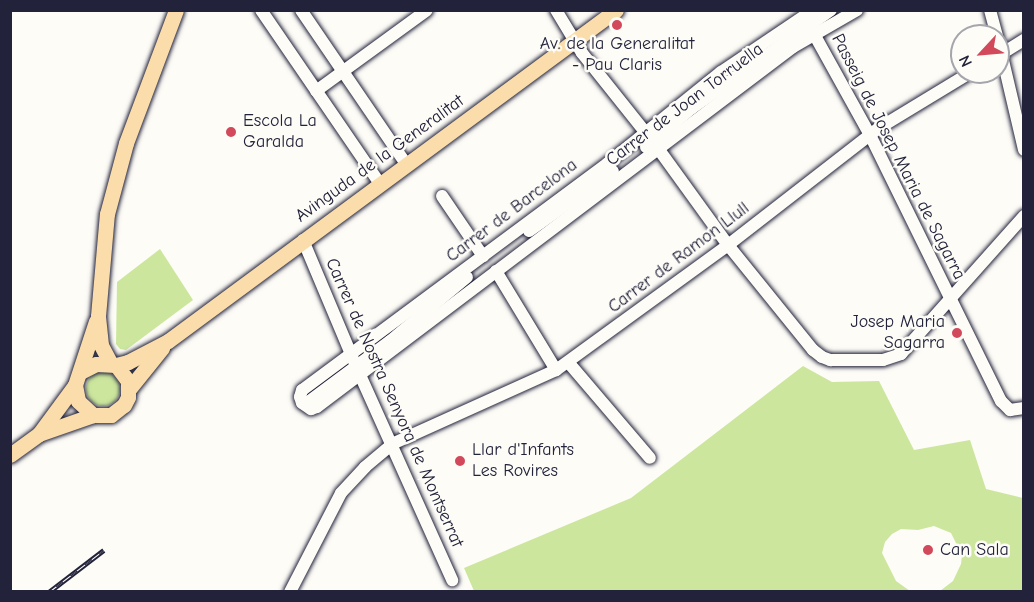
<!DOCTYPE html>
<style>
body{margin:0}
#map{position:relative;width:1034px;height:602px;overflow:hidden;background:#fdfcf7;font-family:"Comic Neue",sans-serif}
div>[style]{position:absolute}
.green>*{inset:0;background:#cce79d}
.round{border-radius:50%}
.roads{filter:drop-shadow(0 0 2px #22223b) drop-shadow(0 0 2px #22223b)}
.minor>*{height:12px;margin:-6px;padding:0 6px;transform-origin:6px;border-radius:6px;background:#fdfcf7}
.major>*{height:15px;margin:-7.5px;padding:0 7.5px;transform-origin:7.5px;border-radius:7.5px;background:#faddab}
.rail>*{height:5px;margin-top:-2.5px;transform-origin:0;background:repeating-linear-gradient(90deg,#fdfcf7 0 9px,#22223b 0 18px);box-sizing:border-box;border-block:2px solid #22223b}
.dots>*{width:16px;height:16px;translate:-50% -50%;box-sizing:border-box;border:3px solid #fdfcf7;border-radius:50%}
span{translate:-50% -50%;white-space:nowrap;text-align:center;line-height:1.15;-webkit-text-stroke:5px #fdfcf7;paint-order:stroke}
.poi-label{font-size:18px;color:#22223b}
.left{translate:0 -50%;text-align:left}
.right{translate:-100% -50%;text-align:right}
.street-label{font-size:18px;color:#22223b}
.frame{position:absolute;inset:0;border:12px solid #22223b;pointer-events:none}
.north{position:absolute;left:950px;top:24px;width:60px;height:60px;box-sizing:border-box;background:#fdfcf7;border:2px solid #a5a5ac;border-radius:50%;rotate:244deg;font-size:16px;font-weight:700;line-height:24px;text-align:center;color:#22223b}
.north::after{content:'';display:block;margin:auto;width:21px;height:27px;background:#d1495b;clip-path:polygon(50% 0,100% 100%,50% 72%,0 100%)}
</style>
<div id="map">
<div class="green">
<i style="clip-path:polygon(160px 249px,193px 300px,126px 350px,120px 349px,116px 344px,117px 282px)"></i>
<i style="clip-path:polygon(803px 366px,832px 382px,879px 381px,914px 450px,970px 440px,986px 489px,1023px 498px,1023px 591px,940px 591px,953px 581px,961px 564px,962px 555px,951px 533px,934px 526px,918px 530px,901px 529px,892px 534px,885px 542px,882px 553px,896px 581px,910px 591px,474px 591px,464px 568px,631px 498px)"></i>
<i class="round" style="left:86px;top:372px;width:34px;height:34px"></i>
</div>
<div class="roads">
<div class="minor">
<i style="left:261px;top:10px;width:211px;rotate:55.6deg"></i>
<i style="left:301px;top:10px;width:186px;rotate:55.7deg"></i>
<i style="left:556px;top:10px;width:50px;rotate:58.8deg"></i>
<i style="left:582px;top:53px;width:120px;rotate:51.4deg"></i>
<i style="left:657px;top:147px;width:121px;rotate:54.1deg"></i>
<i style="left:728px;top:245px;width:135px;rotate:51deg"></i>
<i style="left:813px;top:350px;width:11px;rotate:38deg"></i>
<i style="left:822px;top:357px;width:9px;rotate:21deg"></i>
<i style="left:830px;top:360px;width:53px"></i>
<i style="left:883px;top:360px;width:19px;rotate:-18deg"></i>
<i style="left:901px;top:354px;width:185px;rotate:-48.3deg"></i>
<i style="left:813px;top:10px;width:111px;rotate:146deg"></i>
<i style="left:721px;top:72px;width:145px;rotate:141.2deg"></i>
<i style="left:608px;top:163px;width:381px;rotate:143.4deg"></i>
<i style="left:302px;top:390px;width:7px;rotate:106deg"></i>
<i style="left:300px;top:397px;width:6px;rotate:72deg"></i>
<i style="left:302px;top:403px;width:11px;rotate:34deg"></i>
<i style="left:311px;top:409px;width:6px;rotate:-18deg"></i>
<i style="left:317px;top:407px;width:597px;rotate:-37.1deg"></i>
<i style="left:793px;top:47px;width:74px;rotate:-30deg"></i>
<i style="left:990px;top:10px;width:27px;rotate:75deg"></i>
<i style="left:814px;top:34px;width:115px;rotate:61deg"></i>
<i style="left:870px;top:135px;width:297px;rotate:63.8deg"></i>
<i style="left:1001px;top:401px;width:13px;rotate:45deg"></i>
<i style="left:1010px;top:410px;width:14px;rotate:-8deg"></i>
<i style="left:998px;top:39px;width:114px;rotate:76.8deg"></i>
<i style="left:998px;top:56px;width:31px;rotate:-32deg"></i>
<i style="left:316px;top:91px;width:137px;rotate:-36.1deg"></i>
<i style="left:646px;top:147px;width:60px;rotate:-40.3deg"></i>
<i style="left:692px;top:108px;width:170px;rotate:-35.2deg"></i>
<i style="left:442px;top:196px;width:73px;rotate:55.7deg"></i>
<i style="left:529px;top:231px;width:103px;rotate:-35.5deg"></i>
<i style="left:303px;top:240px;width:137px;rotate:67.2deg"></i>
<i style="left:356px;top:366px;width:235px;rotate:65.8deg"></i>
<i style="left:496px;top:271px;width:116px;rotate:58.8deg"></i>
<i style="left:568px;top:362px;width:126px;rotate:49.5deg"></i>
<i style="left:308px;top:402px;width:102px;rotate:-36.6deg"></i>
<i style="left:390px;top:341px;width:100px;rotate:-39.7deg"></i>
<i style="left:290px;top:592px;width:111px;rotate:-62.7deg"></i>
<i style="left:341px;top:493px;width:35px;rotate:-47deg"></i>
<i style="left:365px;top:467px;width:35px;rotate:-40deg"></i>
<i style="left:392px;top:444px;width:180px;rotate:-24.3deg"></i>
<i style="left:556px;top:370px;width:213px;rotate:-36deg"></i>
<i style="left:728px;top:245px;width:191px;rotate:-37.8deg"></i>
<i style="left:879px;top:128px;width:108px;rotate:-31.3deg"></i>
</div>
<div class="major">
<i style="left:111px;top:364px;width:21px;rotate:-118deg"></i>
<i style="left:101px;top:345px;width:29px;rotate:-96deg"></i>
<i style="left:98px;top:316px;width:102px;rotate:-85deg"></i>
<i style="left:107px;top:214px;width:73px;rotate:-75deg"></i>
<i style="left:126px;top:143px;width:142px;rotate:-69.4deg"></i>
<i style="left:116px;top:365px;width:12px;rotate:-14deg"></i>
<i style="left:128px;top:362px;width:45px;rotate:-27.7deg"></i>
<i style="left:168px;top:341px;width:557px;rotate:-36.46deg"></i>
<i style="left:75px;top:385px;width:16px;rotate:79deg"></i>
<i style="left:78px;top:401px;width:21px;rotate:43deg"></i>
<i style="left:93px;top:415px;width:18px"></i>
<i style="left:111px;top:415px;width:16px;rotate:-38deg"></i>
<i style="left:124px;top:405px;width:9px;rotate:-63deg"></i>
<i style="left:128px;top:397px;width:16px;rotate:-90deg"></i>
<i style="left:128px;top:381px;width:20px;rotate:-127deg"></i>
<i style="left:116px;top:365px;width:20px;rotate:-177deg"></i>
<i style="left:96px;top:364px;width:16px;rotate:153deg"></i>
<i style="left:129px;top:389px;width:53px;rotate:-51.2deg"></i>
<i style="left:39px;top:434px;width:61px;rotate:-53.7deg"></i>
<i style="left:75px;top:385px;width:67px;rotate:-71.8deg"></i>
<i style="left:10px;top:455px;width:36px;rotate:-36deg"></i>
<i style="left:39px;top:434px;width:57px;rotate:-19.4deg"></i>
</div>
</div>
<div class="rail">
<i style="left:49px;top:592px;width:69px;rotate:-37.4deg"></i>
</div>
<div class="dots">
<i style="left:617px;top:25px;background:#d1495b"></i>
<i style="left:231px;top:132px;background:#d1495b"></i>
<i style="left:957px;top:333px;background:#d1495b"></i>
<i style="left:460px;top:461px;background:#d1495b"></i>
<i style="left:928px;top:550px;background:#d1495b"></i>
</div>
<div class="poi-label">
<span style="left:617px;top:55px">Av. de la Generalitat<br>- Pau Claris</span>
<span class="left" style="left:243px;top:132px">Escola La<br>Garalda</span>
<span class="right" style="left:945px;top:333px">Josep Maria<br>Sagarra</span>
<span class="left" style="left:472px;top:461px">Llar d'Infants<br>Les Rovires</span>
<span class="left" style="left:940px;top:550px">Can Sala</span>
</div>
<div class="street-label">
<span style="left:685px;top:105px;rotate:-37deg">Carrer de Joan Torruella</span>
<span style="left:898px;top:157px;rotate:63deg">Passeig de Josep Maria de Sagarra</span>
<span style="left:380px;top:159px;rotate:-36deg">Avinguda de la Generalitat</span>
<span style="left:512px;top:211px;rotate:-37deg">Carrer de Barcelona</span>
<span style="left:679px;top:258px;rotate:-37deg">Carrer de Ramon Llull</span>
<span style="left:394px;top:403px;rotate:66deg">Carrer de Nostra Senyora de Montserrat</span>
</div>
<div class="frame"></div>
<div class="north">N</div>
</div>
